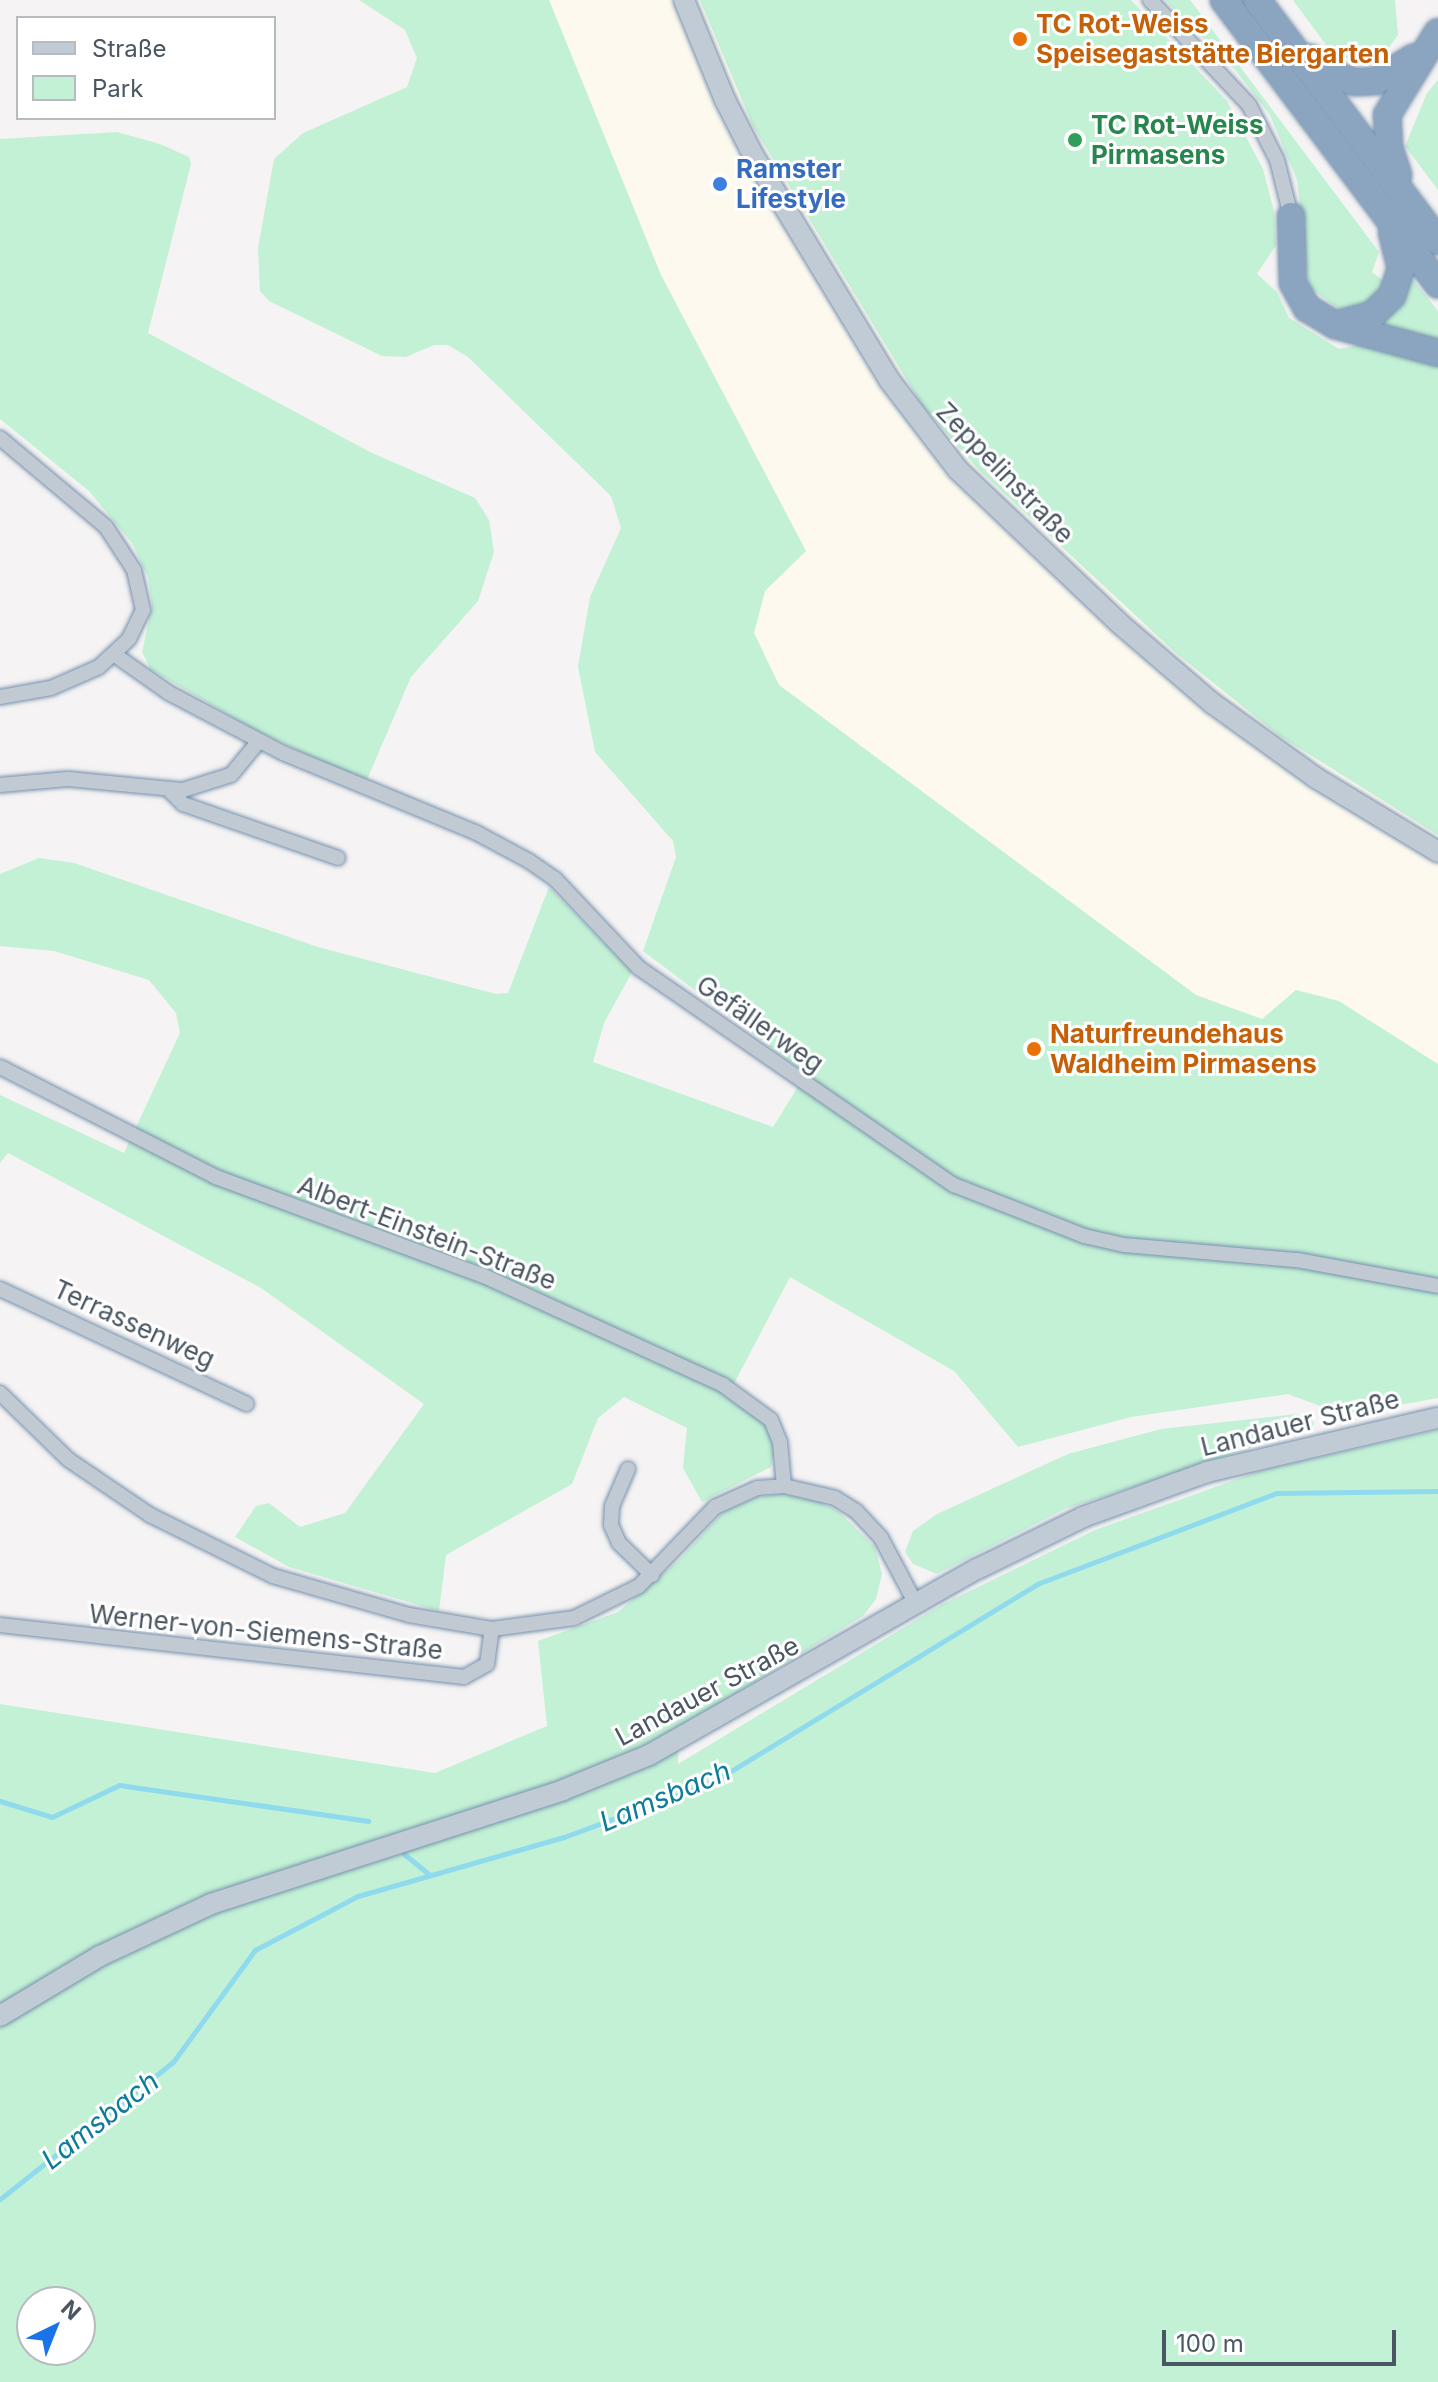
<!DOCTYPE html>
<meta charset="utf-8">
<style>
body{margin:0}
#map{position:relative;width:1438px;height:2382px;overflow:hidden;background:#f5f3f3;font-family:Inter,sans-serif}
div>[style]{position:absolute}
.commercial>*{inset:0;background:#fdf9ef}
.green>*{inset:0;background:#c3f1d5}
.stream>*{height:5px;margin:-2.5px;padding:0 2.5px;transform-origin:2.5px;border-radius:2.5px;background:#90daee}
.roads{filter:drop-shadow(0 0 2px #7690ad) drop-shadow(0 0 2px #7690ad)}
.street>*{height:14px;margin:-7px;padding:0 7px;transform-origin:7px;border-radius:7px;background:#c1cad2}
.secondary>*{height:20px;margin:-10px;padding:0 10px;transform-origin:10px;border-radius:10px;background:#c1cbd6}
.highway>*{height:26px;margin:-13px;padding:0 13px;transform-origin:13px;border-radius:13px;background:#8ba5c1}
.dots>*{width:22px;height:22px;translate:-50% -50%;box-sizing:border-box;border:4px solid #fff;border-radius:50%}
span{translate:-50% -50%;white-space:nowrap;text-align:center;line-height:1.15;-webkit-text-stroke:6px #fff;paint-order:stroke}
.food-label{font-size:26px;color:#c56008;font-weight:700}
.left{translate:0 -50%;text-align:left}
.leisure-label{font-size:26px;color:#27864d;font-weight:700}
.shop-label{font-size:26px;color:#366cbe;font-weight:700}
.street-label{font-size:26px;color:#4a5661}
.water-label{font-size:28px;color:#0c7c9b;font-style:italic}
.legend{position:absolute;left:16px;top:16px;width:260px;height:104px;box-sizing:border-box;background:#fff;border:2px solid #b7bbc0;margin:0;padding:10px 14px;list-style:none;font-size:24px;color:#4a5661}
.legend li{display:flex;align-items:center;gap:16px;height:40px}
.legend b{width:40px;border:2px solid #b7bbc0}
.north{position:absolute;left:16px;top:2286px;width:80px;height:80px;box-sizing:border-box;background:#fff;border:2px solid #b7bbc0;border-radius:50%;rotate:43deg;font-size:22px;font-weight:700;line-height:32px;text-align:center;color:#4a5661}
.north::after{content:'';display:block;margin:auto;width:28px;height:36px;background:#1a73e8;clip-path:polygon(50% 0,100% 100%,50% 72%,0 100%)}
.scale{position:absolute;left:1162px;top:2330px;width:234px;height:36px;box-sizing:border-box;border:4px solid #4a5661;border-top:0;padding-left:10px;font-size:24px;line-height:28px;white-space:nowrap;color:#4a5661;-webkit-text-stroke:6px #fff;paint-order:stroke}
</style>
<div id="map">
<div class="commercial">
<i style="clip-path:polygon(549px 0,700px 0,753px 126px,922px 405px,978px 470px,1280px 736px,1438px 835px,1438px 1064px,1296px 990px,1262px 1019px,1196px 995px,779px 685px,754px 633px,765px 591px,748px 438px,661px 275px)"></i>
</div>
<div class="green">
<i style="clip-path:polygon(359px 0,549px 0,661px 275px,806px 551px,765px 591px,754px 633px,779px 685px,1196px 995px,1262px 1019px,1296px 990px,1339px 1001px,1438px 1064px,1438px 1398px,1344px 1415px,1288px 1394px,1131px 1417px,1018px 1447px,954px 1371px,790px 1277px,727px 1397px,767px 1425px,774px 1451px,771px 1467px,702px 1502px,683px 1468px,687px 1428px,624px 1397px,598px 1418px,572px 1484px,446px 1555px,439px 1611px,289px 1567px,235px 1537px,256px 1506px,269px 1503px,300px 1527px,345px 1513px,424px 1404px,261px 1288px,8px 1153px,0 1163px,0 1095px,124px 1153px,180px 1033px,176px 1013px,149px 980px,54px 951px,0 946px,0 874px,39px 858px,74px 863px,318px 947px,496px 994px,508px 993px,549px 887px,632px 972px,604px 1023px,593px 1062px,773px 1127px,806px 1074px,643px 951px,676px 857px,673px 841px,595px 752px,578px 667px,590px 597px,621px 528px,611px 496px,468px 357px,448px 345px,434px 345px,406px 357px,382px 356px,269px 301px,260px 291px,258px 248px,274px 159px,303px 133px,407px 87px,417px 58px,405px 30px)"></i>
<i style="clip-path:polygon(700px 0,1131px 0,1227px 101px,1263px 169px,1274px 211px,1276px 245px,1257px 274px,1277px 292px,1289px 318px,1339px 349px,1362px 344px,1438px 366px,1438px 835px,1280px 736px,1177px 654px,979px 470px,922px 405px,753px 126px)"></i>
<i style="clip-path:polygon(1165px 0,1190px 0,1379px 252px,1372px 272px,1385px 282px,1367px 306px,1340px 310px,1309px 287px,1297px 180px,1270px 115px,1236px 71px)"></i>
<i style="clip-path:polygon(1293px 0,1395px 0,1398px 35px,1382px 57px,1355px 61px,1332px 53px)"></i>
<i style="clip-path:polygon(1438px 80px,1438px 190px,1405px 146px,1427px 93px)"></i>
<i style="clip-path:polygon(117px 132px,160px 144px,189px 157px,191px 164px,148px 333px,370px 452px,475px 498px,489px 520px,494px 552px,478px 601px,411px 677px,366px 782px,261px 733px,151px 670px,142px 652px,152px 606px,148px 577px,132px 543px,89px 491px,0 419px,0 139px)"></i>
<i style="clip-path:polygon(1410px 276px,1438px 311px,1438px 341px,1378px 328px)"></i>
<i style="clip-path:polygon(1297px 1414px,1314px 1422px,1312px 1428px,1065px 1509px,937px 1574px,913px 1564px,905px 1552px,913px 1531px,937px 1514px,1068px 1454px,1161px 1429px)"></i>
<i style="clip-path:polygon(evenodd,1438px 1430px,1438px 2382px,0 2382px,0 1704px,435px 1773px,547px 1726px,538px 1641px,618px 1612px,678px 1561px,723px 1512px,757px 1497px,782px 1494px,815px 1500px,838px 1511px,875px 1547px,882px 1574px,876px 1599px,863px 1616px,679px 1728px,678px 1764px,941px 1605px,1095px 1530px,1260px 1471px,1438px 1430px,32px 2302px,80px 2302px,80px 2350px,32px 2350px,32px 2302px)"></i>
</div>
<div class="stream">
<i style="left:0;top:1801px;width:54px;rotate:17.1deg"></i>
<i style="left:52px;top:1817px;width:74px;rotate:-25.5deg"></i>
<i style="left:119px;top:1785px;width:252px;rotate:8.2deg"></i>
<i style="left:404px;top:1854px;width:33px;rotate:39deg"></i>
<i style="left:0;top:2199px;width:221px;rotate:-38.4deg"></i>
<i style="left:173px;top:2062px;width:139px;rotate:-53.8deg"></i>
<i style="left:255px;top:1950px;width:116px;rotate:-27.7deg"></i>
<i style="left:358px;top:1896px;width:214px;rotate:-16deg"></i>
<i style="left:564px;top:1837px;width:159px;rotate:-20.3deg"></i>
<i style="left:713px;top:1782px;width:380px;rotate:-31.4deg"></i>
<i style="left:1037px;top:1584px;width:256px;rotate:-20.8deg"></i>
<i style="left:1276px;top:1493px;width:162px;rotate:-0.7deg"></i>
</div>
<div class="roads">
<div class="street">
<i style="left:1150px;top:0;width:144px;rotate:46.7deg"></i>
<i style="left:1249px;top:105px;width:62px;rotate:63deg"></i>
<i style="left:1277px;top:160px;width:58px;rotate:76deg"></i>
<i style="left:0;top:438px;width:138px;rotate:40deg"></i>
<i style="left:106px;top:527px;width:51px;rotate:56.9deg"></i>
<i style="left:134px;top:570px;width:41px;rotate:77.3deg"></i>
<i style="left:143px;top:610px;width:32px;rotate:116deg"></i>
<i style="left:129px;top:639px;width:41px;rotate:137deg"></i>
<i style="left:99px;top:667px;width:52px;rotate:156.4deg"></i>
<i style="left:51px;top:688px;width:52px;rotate:170deg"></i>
<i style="left:115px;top:655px;width:66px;rotate:35.1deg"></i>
<i style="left:169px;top:693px;width:129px;rotate:27.8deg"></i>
<i style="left:283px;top:753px;width:208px;rotate:22.4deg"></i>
<i style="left:475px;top:832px;width:61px;rotate:28.2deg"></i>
<i style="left:529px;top:861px;width:32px;rotate:35deg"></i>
<i style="left:555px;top:879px;width:122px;rotate:46.7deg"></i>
<i style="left:639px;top:968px;width:383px;rotate:34.6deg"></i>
<i style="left:954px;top:1185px;width:140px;rotate:21.4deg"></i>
<i style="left:1084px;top:1236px;width:41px;rotate:12.7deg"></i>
<i style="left:1124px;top:1245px;width:174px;rotate:5deg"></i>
<i style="left:1297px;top:1260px;width:143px;rotate:10.4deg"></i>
<i style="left:0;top:785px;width:68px;rotate:-5deg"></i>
<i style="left:68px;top:779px;width:116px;rotate:5.5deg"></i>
<i style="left:183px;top:790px;width:50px;rotate:-17.4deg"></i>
<i style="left:231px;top:775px;width:44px;rotate:-50.5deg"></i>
<i style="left:169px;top:790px;width:20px;rotate:45deg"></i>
<i style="left:183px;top:804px;width:164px;rotate:19.2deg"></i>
<i style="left:0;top:1067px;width:242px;rotate:27deg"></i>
<i style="left:216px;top:1177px;width:286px;rotate:20.3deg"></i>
<i style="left:484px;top:1276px;width:263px;rotate:24.5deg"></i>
<i style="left:723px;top:1385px;width:59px;rotate:36.1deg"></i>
<i style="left:771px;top:1420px;width:24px;rotate:68deg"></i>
<i style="left:780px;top:1442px;width:44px;rotate:84.8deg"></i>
<i style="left:0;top:1289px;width:272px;rotate:25deg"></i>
<i style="left:0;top:1393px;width:96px;rotate:44.2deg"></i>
<i style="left:69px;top:1460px;width:98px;rotate:34.2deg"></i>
<i style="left:150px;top:1515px;width:137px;rotate:26.4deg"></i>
<i style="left:273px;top:1576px;width:141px;rotate:16deg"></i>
<i style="left:409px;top:1615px;width:84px;rotate:9.6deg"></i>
<i style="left:492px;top:1629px;width:83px;rotate:-7.6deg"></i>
<i style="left:574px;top:1618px;width:72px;rotate:-26.2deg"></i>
<i style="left:639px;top:1586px;width:110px;rotate:-46.1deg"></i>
<i style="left:715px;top:1507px;width:46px;rotate:-24.3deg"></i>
<i style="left:757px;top:1488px;width:27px;rotate:-4deg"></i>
<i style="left:784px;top:1486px;width:52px;rotate:13.2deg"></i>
<i style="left:835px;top:1498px;width:25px;rotate:32deg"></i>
<i style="left:856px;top:1511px;width:37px;rotate:47deg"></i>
<i style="left:881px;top:1538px;width:75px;rotate:62.1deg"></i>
<i style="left:628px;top:1469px;width:40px;rotate:113.4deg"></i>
<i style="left:612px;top:1506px;width:19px;rotate:93deg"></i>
<i style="left:611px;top:1525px;width:20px;rotate:66deg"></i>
<i style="left:619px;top:1543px;width:46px;rotate:44.1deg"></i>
<i style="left:0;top:1625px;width:467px;rotate:6.4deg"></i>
<i style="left:464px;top:1677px;width:26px;rotate:-29deg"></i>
<i style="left:487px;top:1664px;width:35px;rotate:-82deg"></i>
</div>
<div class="secondary">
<i style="left:684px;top:0;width:108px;rotate:67.7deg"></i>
<i style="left:725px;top:100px;width:62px;rotate:63deg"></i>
<i style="left:753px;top:155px;width:264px;rotate:58.8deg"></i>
<i style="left:890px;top:381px;width:112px;rotate:52.6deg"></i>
<i style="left:958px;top:470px;width:222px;rotate:43.5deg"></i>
<i style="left:1119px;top:623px;width:123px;rotate:40.7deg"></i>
<i style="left:1212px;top:703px;width:128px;rotate:35.8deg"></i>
<i style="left:1316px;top:778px;width:143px;rotate:31.2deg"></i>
<i style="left:0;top:2016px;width:117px;rotate:-31deg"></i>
<i style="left:100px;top:1956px;width:123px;rotate:-25.1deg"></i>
<i style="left:211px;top:1904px;width:370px;rotate:-17.9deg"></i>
<i style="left:563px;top:1790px;width:93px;rotate:-22.1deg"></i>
<i style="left:649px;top:1755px;width:377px;rotate:-29.6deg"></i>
<i style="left:977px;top:1569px;width:118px;rotate:-26.1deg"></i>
<i style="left:1083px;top:1517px;width:132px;rotate:-19.9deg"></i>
<i style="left:1207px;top:1472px;width:237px;rotate:-13.2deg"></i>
</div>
<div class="highway">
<i style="left:1224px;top:0;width:356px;rotate:53deg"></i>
<i style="left:1257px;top:0;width:301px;rotate:53.1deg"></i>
<i style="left:1310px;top:58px;width:26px;rotate:37deg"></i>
<i style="left:1331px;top:74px;width:26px;rotate:18deg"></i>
<i style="left:1356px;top:82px;width:20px;rotate:-3deg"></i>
<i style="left:1376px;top:81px;width:44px;rotate:-31.9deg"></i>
<i style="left:1398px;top:175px;width:28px;rotate:-108deg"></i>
<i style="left:1389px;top:148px;width:33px;rotate:-93deg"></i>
<i style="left:1387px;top:115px;width:97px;rotate:-58.4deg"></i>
<i style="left:1291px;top:216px;width:67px;rotate:88.3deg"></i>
<i style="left:1293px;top:283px;width:29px;rotate:61deg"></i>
<i style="left:1307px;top:308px;width:33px;rotate:31deg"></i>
<i style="left:1335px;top:325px;width:107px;rotate:15.2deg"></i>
<i style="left:1335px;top:325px;width:38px;rotate:-15deg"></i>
<i style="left:1372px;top:315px;width:28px;rotate:-44deg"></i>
<i style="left:1392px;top:296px;width:29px;rotate:-72deg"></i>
<i style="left:1401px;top:268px;width:36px;rotate:-104deg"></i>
</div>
</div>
<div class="dots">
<i style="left:1020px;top:39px;background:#e8710a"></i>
<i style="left:1075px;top:140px;background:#2e9e5b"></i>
<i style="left:720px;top:184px;background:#3f7fe0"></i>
<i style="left:1034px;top:1049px;background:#e8710a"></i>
</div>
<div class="food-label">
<span class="left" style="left:1036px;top:39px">TC Rot-Weiss<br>Speisegaststätte Biergarten</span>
<span class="left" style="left:1050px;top:1049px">Naturfreundehaus<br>Waldheim Pirmasens</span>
</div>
<div class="leisure-label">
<span class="left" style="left:1091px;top:140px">TC Rot-Weiss<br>Pirmasens</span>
</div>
<div class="shop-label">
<span class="left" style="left:736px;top:184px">Ramster<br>Lifestyle</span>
</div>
<div class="street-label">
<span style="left:1005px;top:473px;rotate:46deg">Zeppelinstraße</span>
<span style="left:760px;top:1024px;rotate:35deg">Gefällerweg</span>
<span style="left:427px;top:1233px;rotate:21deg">Albert-Einstein-Straße</span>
<span style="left:134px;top:1324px;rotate:25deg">Terrassenweg</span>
<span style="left:1300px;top:1423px;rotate:-14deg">Landauer Straße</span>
<span style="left:266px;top:1632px;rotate:6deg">Werner-von-Siemens-Straße</span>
<span style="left:707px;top:1691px;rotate:-28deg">Landauer Straße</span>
</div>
<div class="water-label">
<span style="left:665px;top:1796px;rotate:-23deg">Lamsbach</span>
<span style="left:100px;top:2120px;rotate:-38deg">Lamsbach</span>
</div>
<ul class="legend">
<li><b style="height:10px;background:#c1cbd6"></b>Straße</li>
<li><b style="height:22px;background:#c3f1d5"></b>Park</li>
</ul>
<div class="north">N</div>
<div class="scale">100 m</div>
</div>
